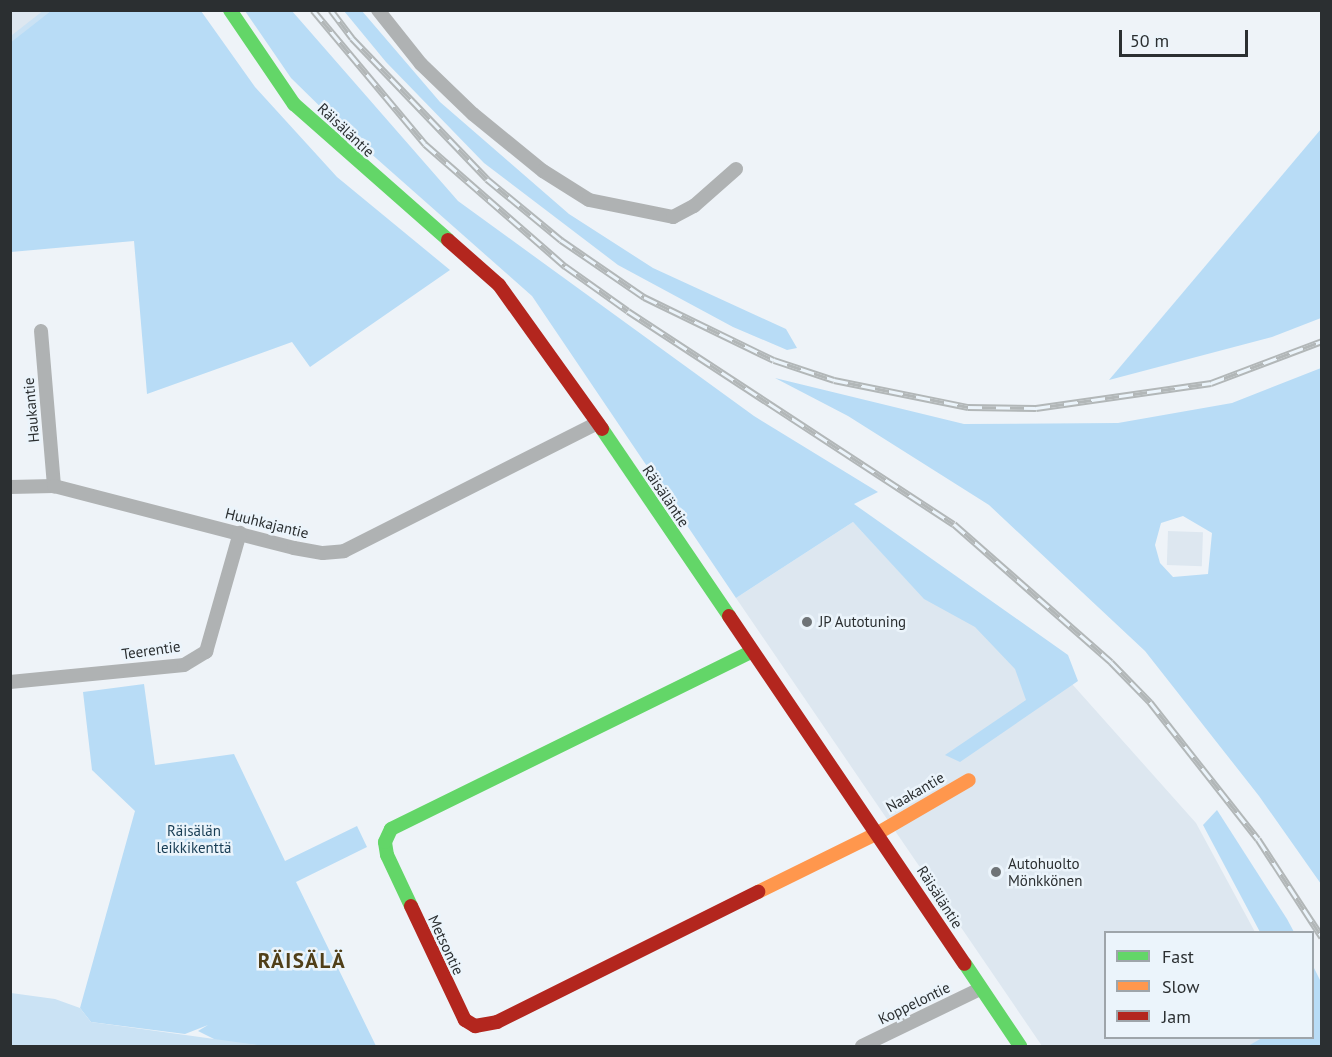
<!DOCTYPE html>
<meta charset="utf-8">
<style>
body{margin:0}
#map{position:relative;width:1332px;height:1057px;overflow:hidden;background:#eef3f8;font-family:"PT Sans",sans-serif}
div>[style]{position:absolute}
.built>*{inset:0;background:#dde7f0;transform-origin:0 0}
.green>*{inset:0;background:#b8dcf6}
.water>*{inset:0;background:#cae2f4}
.stream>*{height:5px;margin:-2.5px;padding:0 2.5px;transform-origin:2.5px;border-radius:2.5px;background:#cae2f4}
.street>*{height:14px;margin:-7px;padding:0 7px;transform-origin:7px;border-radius:7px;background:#afb2b3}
.fast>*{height:14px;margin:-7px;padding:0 7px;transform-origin:7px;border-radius:7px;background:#63d668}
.slow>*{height:14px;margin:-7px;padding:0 7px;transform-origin:7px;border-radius:7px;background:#ff974d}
.jam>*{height:14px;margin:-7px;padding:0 7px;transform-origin:7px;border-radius:7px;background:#b3261e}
.rail>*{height:7px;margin-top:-3.5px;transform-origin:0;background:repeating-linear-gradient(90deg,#ebf4fb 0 14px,#b2b7b8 0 28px);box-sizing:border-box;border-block:2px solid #b2b7b8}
.dots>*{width:16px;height:16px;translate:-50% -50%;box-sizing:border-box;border:3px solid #ebf4fb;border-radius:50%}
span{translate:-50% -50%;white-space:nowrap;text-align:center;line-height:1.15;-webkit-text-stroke:5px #ebf4fb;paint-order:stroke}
.street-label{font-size:15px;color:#2b2f31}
.poi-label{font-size:15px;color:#2b2f31}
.left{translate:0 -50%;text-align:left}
.park-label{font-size:15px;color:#183d54}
.district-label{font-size:21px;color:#503f18;font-weight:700;letter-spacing:1.5px}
.frame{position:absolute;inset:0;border:12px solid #2b2f31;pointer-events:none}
.legend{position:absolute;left:1104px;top:931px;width:210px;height:108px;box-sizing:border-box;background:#ebf4fb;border:2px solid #9ea5aa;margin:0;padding:8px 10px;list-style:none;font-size:18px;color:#2b2f31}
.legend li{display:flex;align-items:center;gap:12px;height:30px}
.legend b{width:30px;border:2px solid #9ea5aa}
.scale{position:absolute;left:1119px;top:30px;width:129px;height:27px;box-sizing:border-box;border:3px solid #2b2f31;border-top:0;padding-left:8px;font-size:18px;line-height:21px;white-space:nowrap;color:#2b2f31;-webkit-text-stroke:4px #ebf4fb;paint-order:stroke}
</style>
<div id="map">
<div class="built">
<i style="clip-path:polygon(11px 11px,47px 11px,11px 39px)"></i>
<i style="clip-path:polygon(853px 522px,925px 599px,1048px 657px,1196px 823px,1255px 932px,1106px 932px,1106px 1038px,1310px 1038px,1314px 1046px,1042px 1046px,736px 598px)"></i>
<i style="left:1168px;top:531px;width:35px;height:34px;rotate:2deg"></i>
</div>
<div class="green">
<i style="clip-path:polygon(201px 11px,255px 87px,337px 177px,450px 270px,310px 367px,292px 342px,147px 394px,134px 241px,11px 252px,11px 39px,47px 11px)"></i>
<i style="clip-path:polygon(245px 11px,292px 11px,458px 201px,754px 416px,878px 492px,854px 504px,1068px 655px,1078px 681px,960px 762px,945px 755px,1026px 700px,1015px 669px,975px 627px,924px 599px,853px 522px,736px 598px,532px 296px,342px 128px,291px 78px)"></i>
<i style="clip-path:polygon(344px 11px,362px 11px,440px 102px,569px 214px,653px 268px,786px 329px,797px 348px,787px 350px,733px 327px,618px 265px,484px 163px,386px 62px)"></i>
<i style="clip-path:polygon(1321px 129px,1321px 318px,1272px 337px,1109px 380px)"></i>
<i style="clip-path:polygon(evenodd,1321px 368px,1321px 884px,1259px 796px,1145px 651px,989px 505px,848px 416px,775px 378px,964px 424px,1118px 423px,1232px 403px,1321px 368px,1183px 516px,1212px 533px,1208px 574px,1173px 577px,1160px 563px,1155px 545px,1161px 523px,1183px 516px)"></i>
<i style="clip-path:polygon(144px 684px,155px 765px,234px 754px,285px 861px,357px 826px,367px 847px,296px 882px,376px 1046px,265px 1046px,218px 1041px,198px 1031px,208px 1025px,185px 1034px,91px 1022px,80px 1008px,135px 811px,92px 770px,83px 692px)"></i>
<i style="clip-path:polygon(1217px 810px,1287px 919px,1294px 932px,1260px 932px,1203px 825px)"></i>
<i style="clip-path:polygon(1313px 966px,1321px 982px,1321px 1046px,1248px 1046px,1262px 1038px,1312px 1038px)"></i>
</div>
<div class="water">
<i style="clip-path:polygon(11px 993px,55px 999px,80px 1008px,91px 1022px,265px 1046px,11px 1046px)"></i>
</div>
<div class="stream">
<i style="left:10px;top:39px;width:47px;rotate:-38.1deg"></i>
</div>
<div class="street">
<i style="left:378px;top:10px;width:69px;rotate:51.5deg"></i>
<i style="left:421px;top:64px;width:72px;rotate:43.9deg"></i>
<i style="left:473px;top:114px;width:90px;rotate:39.2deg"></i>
<i style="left:543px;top:171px;width:54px;rotate:32.2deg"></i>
<i style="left:589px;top:200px;width:86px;rotate:11.4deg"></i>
<i style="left:673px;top:217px;width:24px;rotate:-28deg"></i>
<i style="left:694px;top:206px;width:56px;rotate:-41.4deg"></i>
<i style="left:41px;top:331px;width:156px;rotate:85.2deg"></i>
<i style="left:10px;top:487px;width:44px;rotate:-1.3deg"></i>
<i style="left:54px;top:486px;width:248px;rotate:14.5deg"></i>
<i style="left:294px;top:548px;width:29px;rotate:10deg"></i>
<i style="left:323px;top:553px;width:21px;rotate:-5deg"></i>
<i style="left:344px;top:551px;width:284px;rotate:-26.8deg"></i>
<i style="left:10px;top:682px;width:175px;rotate:-5.6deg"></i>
<i style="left:184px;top:665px;width:26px;rotate:-31deg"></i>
<i style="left:206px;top:652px;width:124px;rotate:-74.1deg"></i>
<i style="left:862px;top:1046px;width:131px;rotate:-25.8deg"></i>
</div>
<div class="fast">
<i style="left:230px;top:10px;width:114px;rotate:55.8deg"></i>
<i style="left:294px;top:104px;width:205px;rotate:41.4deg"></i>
<i style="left:602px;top:429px;width:226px;rotate:55.8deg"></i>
<i style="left:411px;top:906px;width:56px;rotate:-115.2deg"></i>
<i style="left:387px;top:855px;width:13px;rotate:-99deg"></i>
<i style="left:385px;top:842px;width:14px;rotate:-65deg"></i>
<i style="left:391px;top:829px;width:401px;rotate:-26.2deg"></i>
<i style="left:965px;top:964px;width:99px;rotate:56.1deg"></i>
</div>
<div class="slow">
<i style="left:758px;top:892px;width:134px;rotate:-26.2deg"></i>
<i style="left:878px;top:833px;width:105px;rotate:-30.2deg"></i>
</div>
<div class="jam">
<i style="left:448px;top:240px;width:68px;rotate:41.4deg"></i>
<i style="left:499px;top:285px;width:177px;rotate:54.4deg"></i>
<i style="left:729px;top:616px;width:420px;rotate:55.9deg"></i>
<i style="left:411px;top:906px;width:126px;rotate:64.7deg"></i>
<i style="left:465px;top:1020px;width:12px;rotate:31deg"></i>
<i style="left:475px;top:1026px;width:22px;rotate:-10deg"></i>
<i style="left:497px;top:1022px;width:292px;rotate:-26.5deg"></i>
</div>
<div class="rail">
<i style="left:313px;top:10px;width:175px;rotate:50.1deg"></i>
<i style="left:425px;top:144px;width:186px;rotate:41.1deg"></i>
<i style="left:565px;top:266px;width:77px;rotate:35.5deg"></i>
<i style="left:628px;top:311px;width:389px;rotate:33.2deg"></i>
<i style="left:954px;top:524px;width:209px;rotate:41.3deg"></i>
<i style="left:1111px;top:662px;width:56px;rotate:45.7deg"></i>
<i style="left:1150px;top:702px;width:174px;rotate:51.8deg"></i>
<i style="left:1258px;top:839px;width:117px;rotate:56.9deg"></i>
<i style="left:331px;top:10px;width:35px;rotate:53deg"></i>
<i style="left:352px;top:38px;width:195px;rotate:46.2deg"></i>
<i style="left:487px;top:179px;width:96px;rotate:39.5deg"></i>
<i style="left:561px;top:240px;width:101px;rotate:34.5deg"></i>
<i style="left:644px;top:297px;width:144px;rotate:25.9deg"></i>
<i style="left:774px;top:360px;width:63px;rotate:18.4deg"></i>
<i style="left:834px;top:380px;width:137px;rotate:11.4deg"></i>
<i style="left:968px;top:407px;width:68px;rotate:0.8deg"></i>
<i style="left:1036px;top:408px;width:177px;rotate:-8.1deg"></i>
<i style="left:1211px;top:383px;width:119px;rotate:-20.7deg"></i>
</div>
<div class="dots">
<i style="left:807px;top:622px;background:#6f7477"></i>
<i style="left:996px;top:872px;background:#6f7477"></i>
</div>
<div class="street-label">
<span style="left:346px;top:130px;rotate:43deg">Räisäläntie</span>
<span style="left:31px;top:410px;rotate:-95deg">Haukantie</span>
<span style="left:666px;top:496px;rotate:56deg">Räisäläntie</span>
<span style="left:267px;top:523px;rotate:14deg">Huuhkajantie</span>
<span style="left:151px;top:650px;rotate:-8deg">Teerentie</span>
<span style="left:915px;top:792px;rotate:-30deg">Naakantie</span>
<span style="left:940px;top:897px;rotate:57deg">Räisäläntie</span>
<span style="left:446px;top:945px;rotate:65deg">Metsontie</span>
<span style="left:914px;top:1003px;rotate:-26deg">Koppelontie</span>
</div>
<div class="poi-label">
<span class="left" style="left:819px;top:622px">JP Autotuning</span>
<span class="left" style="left:1008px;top:872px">Autohuolto<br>Mönkkönen</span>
</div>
<div class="park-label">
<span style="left:194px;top:839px">Räisälän<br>leikkikenttä</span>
</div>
<div class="district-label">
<span style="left:302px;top:961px">RÄISÄLÄ</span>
</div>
<div class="frame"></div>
<ul class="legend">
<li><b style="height:8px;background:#63d668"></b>Fast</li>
<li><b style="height:8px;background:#ff974d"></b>Slow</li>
<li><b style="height:8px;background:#b3261e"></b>Jam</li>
</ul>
<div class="scale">50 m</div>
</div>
